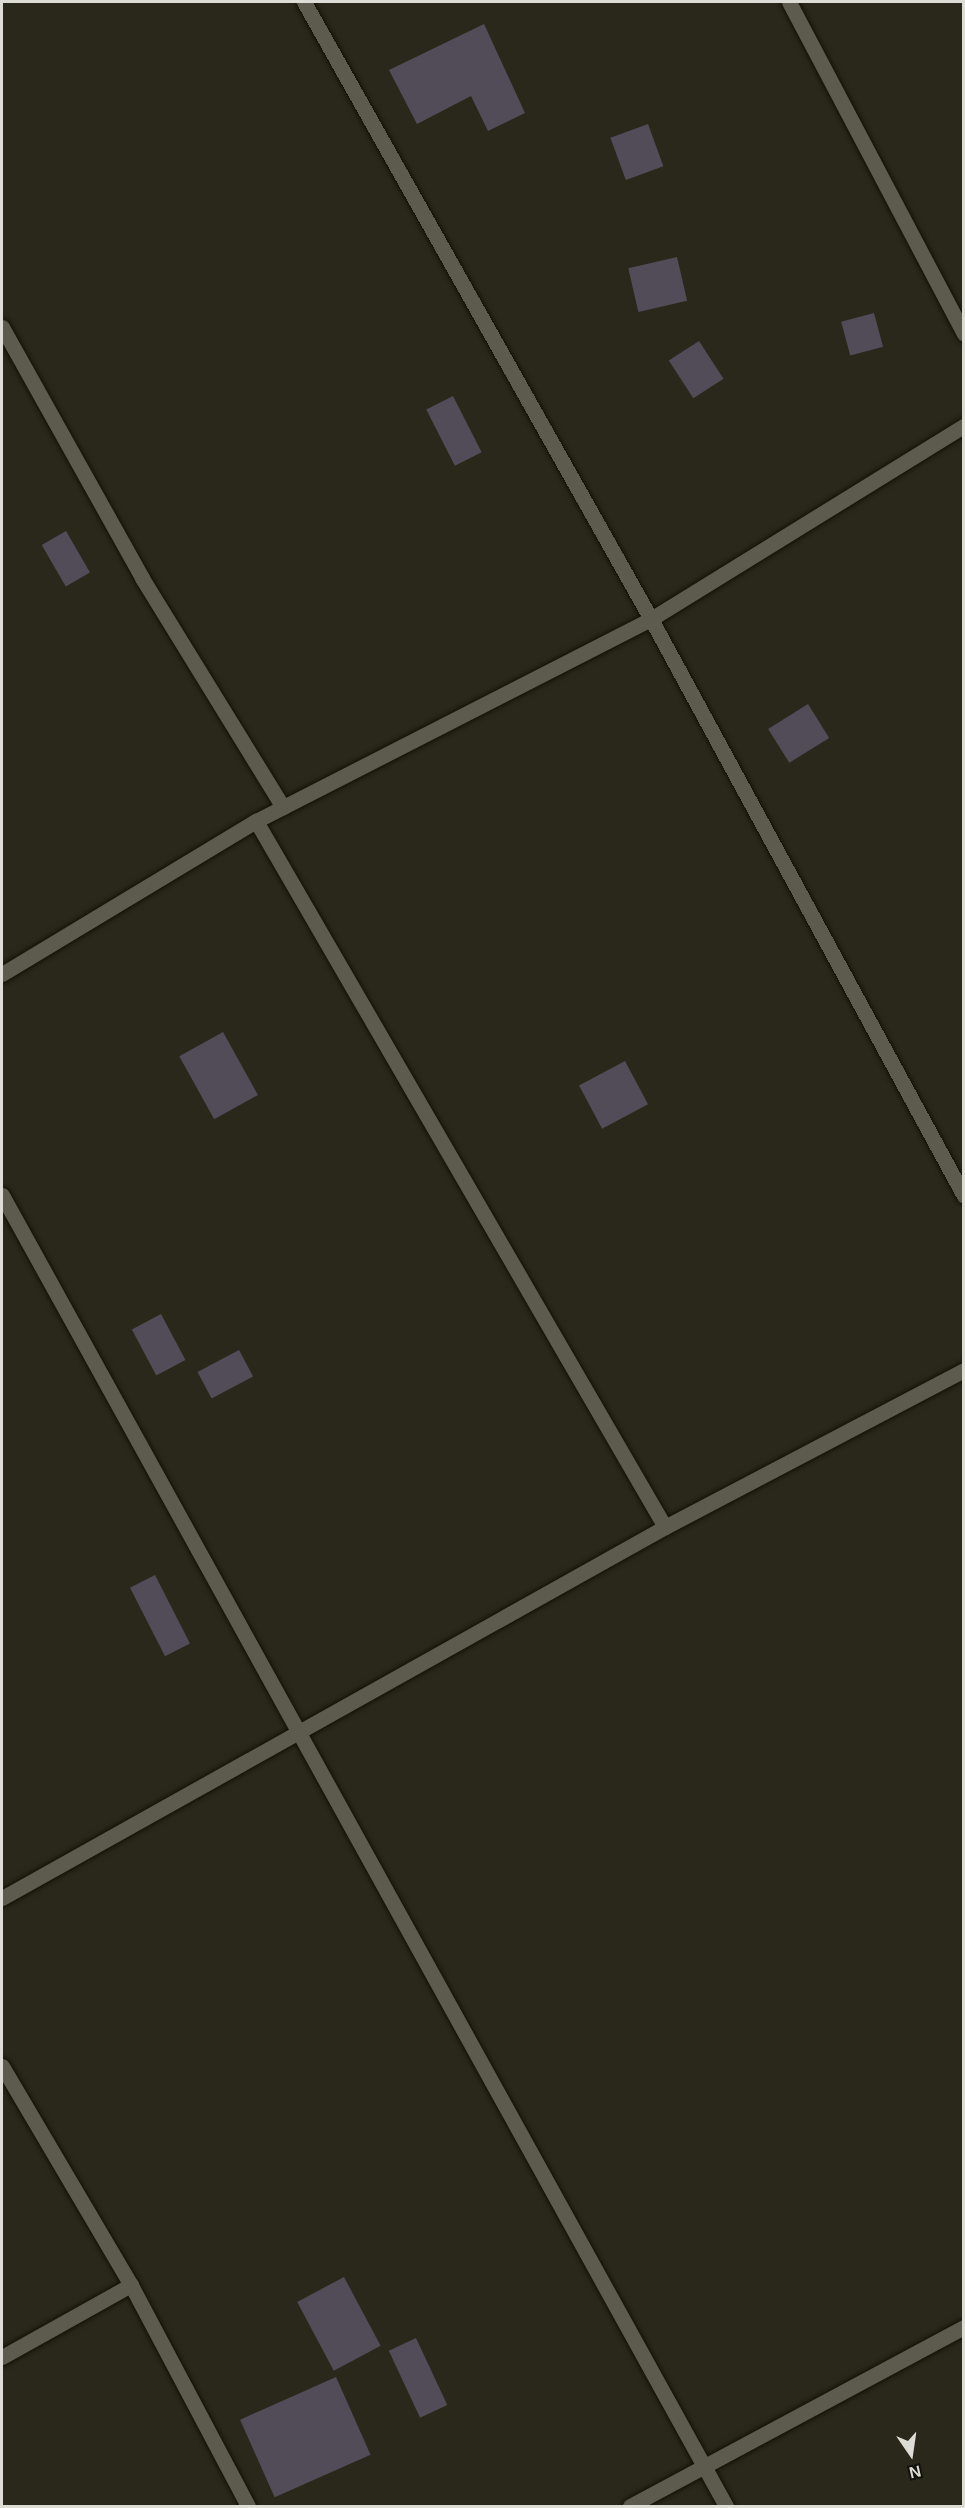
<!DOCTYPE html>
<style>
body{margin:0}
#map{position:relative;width:965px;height:2508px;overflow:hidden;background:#2a281b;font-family:Arial,sans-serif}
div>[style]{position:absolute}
.building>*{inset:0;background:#524b58;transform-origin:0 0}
.roads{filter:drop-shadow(0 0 2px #121005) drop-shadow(0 0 2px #121005)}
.minor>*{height:15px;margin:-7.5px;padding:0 7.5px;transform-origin:7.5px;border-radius:7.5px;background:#5d5b4d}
span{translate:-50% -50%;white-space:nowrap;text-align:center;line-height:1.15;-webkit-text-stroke:4.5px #11100b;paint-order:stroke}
.frame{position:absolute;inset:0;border:3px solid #deddd5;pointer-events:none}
.north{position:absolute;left:881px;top:2424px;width:60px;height:60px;-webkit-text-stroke:4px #11100b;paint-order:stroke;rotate:167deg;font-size:16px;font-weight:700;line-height:24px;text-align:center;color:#deddd5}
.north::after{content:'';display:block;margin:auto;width:21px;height:27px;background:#deddd5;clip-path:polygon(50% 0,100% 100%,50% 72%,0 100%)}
</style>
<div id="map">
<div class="building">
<i style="clip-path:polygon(484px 24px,525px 113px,488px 131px,471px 96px,417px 124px,389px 70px)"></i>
<i style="left:648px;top:124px;width:45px;height:40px;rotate:70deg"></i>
<i style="left:677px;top:257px;width:45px;height:50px;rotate:77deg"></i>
<i style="left:874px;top:313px;width:35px;height:34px;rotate:75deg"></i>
<i style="left:699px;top:341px;width:45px;height:36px;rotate:57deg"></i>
<i style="left:453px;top:396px;width:63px;height:30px;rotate:63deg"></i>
<i style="left:66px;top:531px;width:48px;height:28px;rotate:60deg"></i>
<i style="left:808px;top:704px;width:40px;height:47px;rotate:58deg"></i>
<i style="left:223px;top:1032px;width:72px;height:50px;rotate:61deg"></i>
<i style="left:625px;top:1061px;width:49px;height:52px;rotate:62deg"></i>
<i style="left:161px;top:1314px;width:52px;height:33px;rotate:62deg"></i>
<i style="left:239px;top:1350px;width:30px;height:47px;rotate:62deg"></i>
<i style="left:155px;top:1575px;width:77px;height:28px;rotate:63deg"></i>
<i style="left:344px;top:2277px;width:78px;height:53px;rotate:62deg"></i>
<i style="left:416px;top:2338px;width:74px;height:30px;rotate:65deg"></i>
<i style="left:336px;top:2377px;width:85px;height:105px;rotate:66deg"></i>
</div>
<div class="roads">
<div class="minor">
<i style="left:304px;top:2px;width:708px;rotate:60.65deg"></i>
<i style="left:651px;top:619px;width:656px;rotate:61.52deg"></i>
<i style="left:789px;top:2px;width:375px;rotate:62.2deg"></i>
<i style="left:2px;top:327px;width:287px;rotate:60.8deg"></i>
<i style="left:142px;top:578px;width:269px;rotate:58.4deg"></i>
<i style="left:256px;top:821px;width:816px;rotate:59.92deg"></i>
<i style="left:2px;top:974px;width:297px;rotate:-31.1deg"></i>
<i style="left:256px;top:821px;width:444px;rotate:-27.1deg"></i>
<i style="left:651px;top:619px;width:368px;rotate:-31.7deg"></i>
<i style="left:2px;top:1195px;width:1498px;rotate:61.09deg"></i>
<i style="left:2px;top:1898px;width:760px;rotate:-29.23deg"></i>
<i style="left:665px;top:1527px;width:338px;rotate:-27.7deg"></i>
<i style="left:2px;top:2066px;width:254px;rotate:59.5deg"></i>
<i style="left:131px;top:2285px;width:250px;rotate:62.1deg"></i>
<i style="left:2px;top:2357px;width:148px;rotate:-29.2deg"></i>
<i style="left:630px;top:2506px;width:379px;rotate:-28.2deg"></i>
</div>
</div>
<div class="frame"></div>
<div class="north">N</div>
</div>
